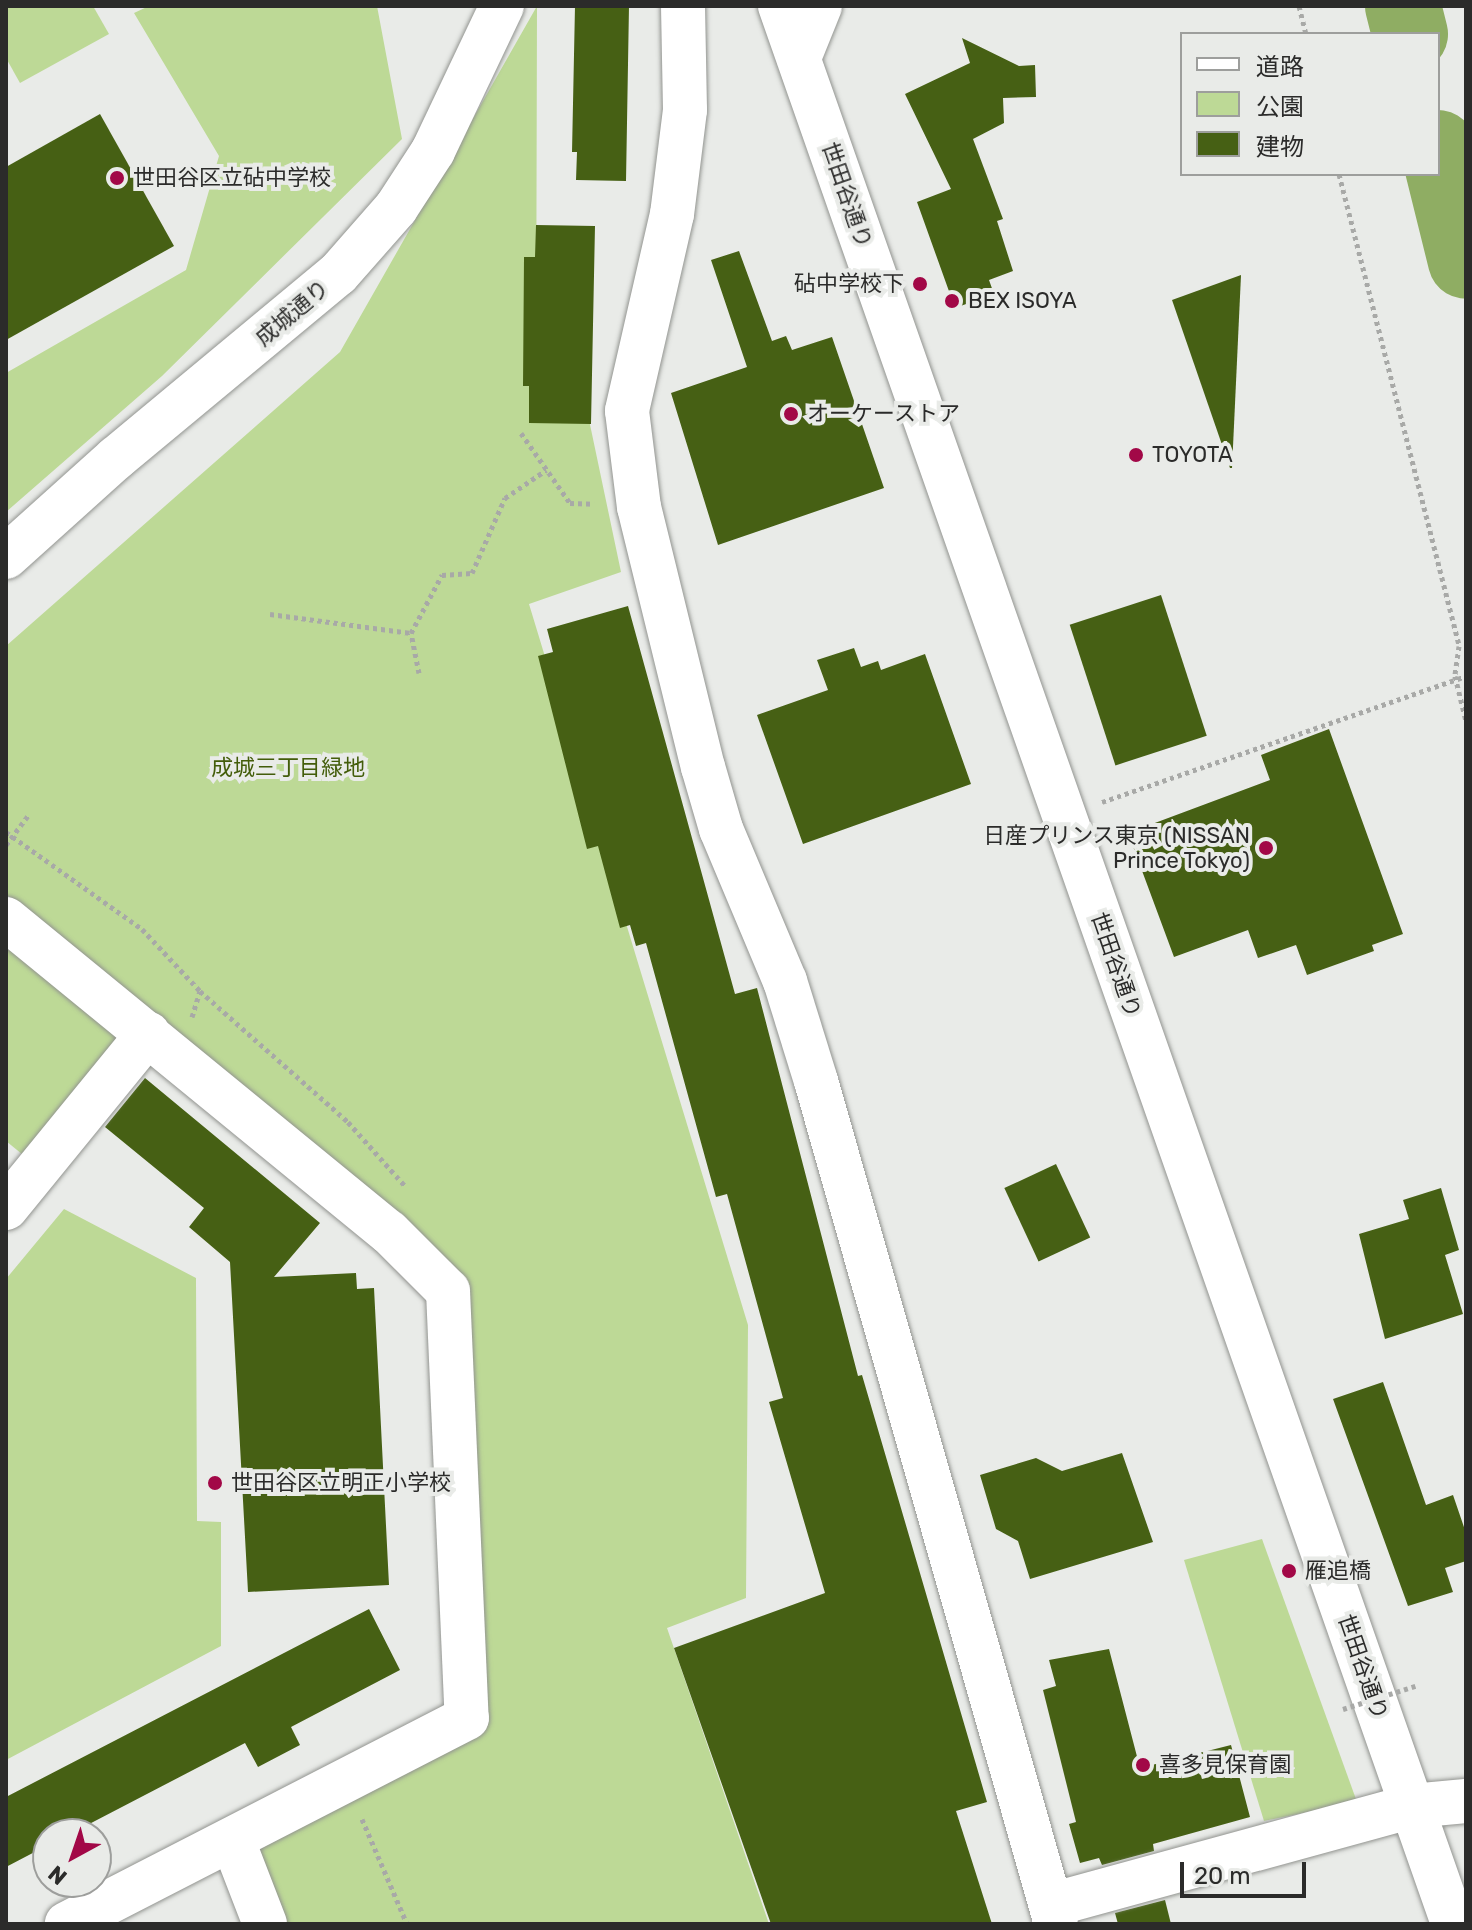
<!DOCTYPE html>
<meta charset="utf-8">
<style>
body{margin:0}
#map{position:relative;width:1472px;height:1930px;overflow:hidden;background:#e9ebe8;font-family:Rubik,"Noto Sans JP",sans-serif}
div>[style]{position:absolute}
.green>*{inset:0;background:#bdd996}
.river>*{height:76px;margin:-38px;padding:0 38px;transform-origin:38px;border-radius:38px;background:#8fad63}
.building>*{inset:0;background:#466014;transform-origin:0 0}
.path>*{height:5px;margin-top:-2.5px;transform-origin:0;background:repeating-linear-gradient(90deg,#a8a9a7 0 4px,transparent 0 8px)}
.roads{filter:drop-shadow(0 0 2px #929490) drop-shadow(0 0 2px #929490)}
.street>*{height:44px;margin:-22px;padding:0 22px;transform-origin:22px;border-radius:22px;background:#fff}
.secondary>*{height:44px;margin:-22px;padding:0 22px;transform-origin:22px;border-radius:22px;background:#fff}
.primary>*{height:44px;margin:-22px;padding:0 22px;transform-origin:22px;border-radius:22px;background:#fff}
.path-bridge>*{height:5px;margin-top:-2.5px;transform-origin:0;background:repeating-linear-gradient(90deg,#a8a9a7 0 4px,transparent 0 8px)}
.dots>*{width:22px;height:22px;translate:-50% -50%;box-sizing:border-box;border:4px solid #e9ebe8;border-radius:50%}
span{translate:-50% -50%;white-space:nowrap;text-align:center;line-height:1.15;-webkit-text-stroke:8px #e9ebe8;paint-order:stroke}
.poi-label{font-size:22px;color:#2b2b2a}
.left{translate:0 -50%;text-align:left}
.right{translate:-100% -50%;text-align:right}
.street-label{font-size:22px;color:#2b2b2a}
.park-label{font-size:22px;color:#435d0a}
.frame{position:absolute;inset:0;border:8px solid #2b2b2a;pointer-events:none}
.legend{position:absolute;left:1180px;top:32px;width:260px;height:144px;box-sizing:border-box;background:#e9ebe8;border:2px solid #9d9e9c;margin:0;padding:10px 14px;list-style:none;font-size:24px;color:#2b2b2a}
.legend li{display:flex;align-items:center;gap:16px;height:40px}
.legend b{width:40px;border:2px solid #9d9e9c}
.north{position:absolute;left:32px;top:1818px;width:80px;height:80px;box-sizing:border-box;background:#e9ebe8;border:2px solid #9d9e9c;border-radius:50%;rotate:220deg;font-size:22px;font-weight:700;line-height:32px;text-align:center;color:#2b2b2a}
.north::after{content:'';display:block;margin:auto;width:28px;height:36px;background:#a20847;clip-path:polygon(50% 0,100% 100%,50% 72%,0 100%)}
.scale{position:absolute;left:1180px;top:1862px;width:126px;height:36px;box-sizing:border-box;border:4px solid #2b2b2a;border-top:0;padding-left:10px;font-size:24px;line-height:28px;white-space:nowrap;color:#2b2b2a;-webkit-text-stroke:6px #e9ebe8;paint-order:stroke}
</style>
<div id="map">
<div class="green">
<i style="clip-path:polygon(6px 6px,93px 6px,109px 34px,20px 83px,6px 58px)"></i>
<i style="clip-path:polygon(149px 6px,377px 6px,402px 139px,162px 376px,6px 512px,6px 373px,186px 270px,219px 156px,134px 13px)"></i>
<i style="clip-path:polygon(537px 6px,536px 405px,588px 415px,621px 572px,529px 604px,748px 1325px,746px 1598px,667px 1628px,769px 1924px,282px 1924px,253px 1853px,477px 1731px,463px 1280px,6px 894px,6px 646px,340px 352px)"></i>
<i style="clip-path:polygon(6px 919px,148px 1034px,39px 1168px,6px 1141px)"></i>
<i style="clip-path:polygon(64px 1209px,196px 1278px,197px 1521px,221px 1522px,221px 1646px,6px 1760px,6px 1279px)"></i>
<i style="clip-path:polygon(1262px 1539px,1357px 1802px,1264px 1821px,1184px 1560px)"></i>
</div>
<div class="river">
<i style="left:1403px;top:6px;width:29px;rotate:76deg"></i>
<i style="left:1438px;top:148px;width:116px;rotate:76.1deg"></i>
</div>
<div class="building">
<i style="clip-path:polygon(575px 6px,629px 6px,626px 181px,576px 180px,577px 152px,572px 152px)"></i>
<i style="clip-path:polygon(962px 38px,1019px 66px,1035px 65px,1036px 97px,1003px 98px,1004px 123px,973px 139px,1003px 219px,997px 221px,1013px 271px,989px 280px,994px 294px,955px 308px,917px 202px,951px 189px,905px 94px,970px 63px)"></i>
<i style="clip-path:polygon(100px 114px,174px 246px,6px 340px,6px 167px)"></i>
<i style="clip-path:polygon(536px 225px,595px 226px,591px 424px,529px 423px,529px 386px,523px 386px,524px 257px,535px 257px)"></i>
<i style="clip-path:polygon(739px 251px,772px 341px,786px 336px,792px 350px,832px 337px,884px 488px,718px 545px,671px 393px,747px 367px,711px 260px)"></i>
<i style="clip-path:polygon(1241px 275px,1232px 468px,1230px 468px,1172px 300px)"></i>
<i style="left:1161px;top:595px;width:148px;height:96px;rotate:72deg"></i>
<i style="clip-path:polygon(628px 606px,735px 994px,757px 988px,858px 1376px,862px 1375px,987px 1802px,956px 1811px,992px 1924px,771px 1924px,674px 1648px,825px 1593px,769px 1402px,783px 1398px,727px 1194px,716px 1197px,646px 943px,636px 946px,630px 925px,620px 928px,598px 846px,587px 849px,538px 656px,553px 652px,547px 629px)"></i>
<i style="clip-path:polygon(854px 648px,861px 667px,878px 661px,881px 670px,925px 654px,971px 784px,803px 844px,757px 715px,828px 690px,817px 660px)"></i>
<i style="clip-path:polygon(1329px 729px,1403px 934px,1372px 945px,1374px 951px,1307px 975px,1296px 945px,1258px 958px,1248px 930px,1174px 957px,1128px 833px,1270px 780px,1261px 755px)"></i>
<i style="clip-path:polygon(145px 1078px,320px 1223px,274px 1277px,356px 1273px,357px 1289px,374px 1288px,389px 1585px,248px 1592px,230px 1262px,189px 1227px,204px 1208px,105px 1127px)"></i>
<i style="left:1056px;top:1164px;width:81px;height:57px;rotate:65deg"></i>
<i style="clip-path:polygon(1441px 1188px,1459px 1250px,1445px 1255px,1463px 1314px,1385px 1339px,1359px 1234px,1409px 1219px,1403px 1200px)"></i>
<i style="clip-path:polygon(1383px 1382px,1426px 1505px,1453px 1495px,1466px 1533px,1466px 1561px,1445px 1568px,1453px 1592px,1408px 1606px,1333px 1399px)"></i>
<i style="clip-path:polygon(1122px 1453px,1153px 1542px,1030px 1579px,1018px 1541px,996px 1529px,980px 1475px,1036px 1458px,1062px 1471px)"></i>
<i style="clip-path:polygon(369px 1609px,400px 1670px,291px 1727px,300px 1745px,258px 1767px,245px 1743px,70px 1834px,48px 1834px,48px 1845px,6px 1867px,6px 1797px)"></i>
<i style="clip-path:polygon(1109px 1649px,1140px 1768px,1231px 1745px,1250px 1817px,1153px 1844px,1154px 1851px,1102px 1865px,1099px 1858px,1080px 1863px,1069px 1824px,1076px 1822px,1043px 1690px,1056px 1686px,1049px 1660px)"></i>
<i style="clip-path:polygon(1165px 1900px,1171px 1924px,1118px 1924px,1115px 1913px)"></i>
</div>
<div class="path">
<i style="left:1299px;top:6px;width:29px;rotate:76deg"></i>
<i style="left:1339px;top:174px;width:487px;rotate:75.7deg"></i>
<i style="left:1459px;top:646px;width:30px;rotate:98deg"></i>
<i style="left:1455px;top:676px;width:46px;rotate:76.3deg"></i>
<i style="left:521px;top:433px;width:85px;rotate:55deg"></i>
<i style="left:570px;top:503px;width:24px;rotate:2deg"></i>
<i style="left:270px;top:614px;width:142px;rotate:7.7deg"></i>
<i style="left:419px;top:673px;width:41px;rotate:-101.3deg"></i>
<i style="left:411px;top:633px;width:66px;rotate:-61.9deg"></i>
<i style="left:442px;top:575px;width:30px;rotate:-4deg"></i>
<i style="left:472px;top:573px;width:82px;rotate:-66.3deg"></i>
<i style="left:505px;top:498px;width:50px;rotate:-34.3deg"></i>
<i style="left:1102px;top:802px;width:385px;rotate:-19.1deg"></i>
<i style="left:6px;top:832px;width:167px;rotate:35.5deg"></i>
<i style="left:142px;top:929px;width:85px;rotate:46.9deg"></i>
<i style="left:200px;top:991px;width:198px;rotate:41.5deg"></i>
<i style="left:348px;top:1122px;width:86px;rotate:48.3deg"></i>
<i style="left:6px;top:845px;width:39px;rotate:-53deg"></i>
<i style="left:192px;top:1017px;width:27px;rotate:-73deg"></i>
<i style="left:362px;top:1819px;width:114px;rotate:66.8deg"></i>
</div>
<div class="roads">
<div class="street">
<i style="left:683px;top:6px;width:104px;rotate:88.9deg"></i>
<i style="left:685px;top:110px;width:105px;rotate:97.1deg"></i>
<i style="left:672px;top:214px;width:202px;rotate:102.9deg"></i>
<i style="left:627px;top:411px;width:97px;rotate:82.9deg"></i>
<i style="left:639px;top:507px;width:268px;rotate:76.2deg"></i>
<i style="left:703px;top:767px;width:65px;rotate:73.8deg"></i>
<i style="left:721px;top:829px;width:165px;rotate:67.2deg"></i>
<i style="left:785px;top:981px;width:105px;rotate:72.8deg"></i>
<i style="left:816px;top:1081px;width:876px;rotate:74.11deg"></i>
<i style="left:799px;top:58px;width:56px;rotate:-68deg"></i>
<i style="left:6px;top:919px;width:495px;rotate:39.3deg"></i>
<i style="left:389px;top:1232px;width:83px;rotate:45deg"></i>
<i style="left:448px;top:1291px;width:427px;rotate:87.5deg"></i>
<i style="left:467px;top:1718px;width:450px;rotate:152.8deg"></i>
<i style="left:6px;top:1208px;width:225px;rotate:-50.8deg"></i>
<i style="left:233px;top:1841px;width:89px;rotate:68.9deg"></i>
<i style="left:1051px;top:1905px;width:374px;rotate:-15.3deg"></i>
<i style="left:1412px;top:1806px;width:54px;rotate:-5.3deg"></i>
</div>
<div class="secondary">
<i style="left:6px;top:557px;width:148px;rotate:-42deg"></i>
<i style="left:116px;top:458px;width:288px;rotate:-39.7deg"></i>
<i style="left:338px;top:274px;width:88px;rotate:-48.7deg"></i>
<i style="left:396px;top:208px;width:68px;rotate:-57deg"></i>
<i style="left:433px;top:151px;width:161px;rotate:-64.6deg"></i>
</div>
<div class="primary">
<i style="left:780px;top:6px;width:2033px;rotate:70.66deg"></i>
</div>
</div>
<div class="path-bridge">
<i style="left:1343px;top:1709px;width:76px;rotate:-17.7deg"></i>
</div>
<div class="dots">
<i style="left:117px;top:178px;background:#a20847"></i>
<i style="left:920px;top:284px;background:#a20847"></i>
<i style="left:952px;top:301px;background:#a20847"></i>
<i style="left:791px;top:414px;background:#a20847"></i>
<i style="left:1136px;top:455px;background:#a20847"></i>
<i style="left:1266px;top:848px;background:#a20847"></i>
<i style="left:215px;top:1483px;background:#a20847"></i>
<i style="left:1289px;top:1571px;background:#a20847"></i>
<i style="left:1143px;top:1765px;background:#a20847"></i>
</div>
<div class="poi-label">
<span class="left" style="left:133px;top:178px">世田谷区立砧中学校</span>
<span class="right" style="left:904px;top:284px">砧中学校下</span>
<span class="left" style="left:968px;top:301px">BEX ISOYA</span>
<span class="left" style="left:807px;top:414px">オーケーストア</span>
<span class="left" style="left:1152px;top:455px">TOYOTA</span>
<span class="right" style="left:1250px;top:848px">日産プリンス東京 (NISSAN<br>Prince Tokyo)</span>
<span class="left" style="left:231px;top:1483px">世田谷区立明正小学校</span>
<span class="left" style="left:1305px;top:1571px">雁追橋</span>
<span class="left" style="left:1159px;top:1765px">喜多見保育園</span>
</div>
<div class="street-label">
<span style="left:847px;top:195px;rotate:71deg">世田谷通り</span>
<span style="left:292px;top:313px;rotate:-40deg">成城通り</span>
<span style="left:1116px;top:965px;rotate:71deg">世田谷通り</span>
<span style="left:1363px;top:1667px;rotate:71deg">世田谷通り</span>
</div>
<div class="park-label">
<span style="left:288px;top:768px">成城三丁目緑地</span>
</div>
<div class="frame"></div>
<ul class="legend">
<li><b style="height:10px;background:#fff"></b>道路</li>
<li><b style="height:22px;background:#bdd996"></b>公園</li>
<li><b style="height:22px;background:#466014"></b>建物</li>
</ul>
<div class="north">N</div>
<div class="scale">20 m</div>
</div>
